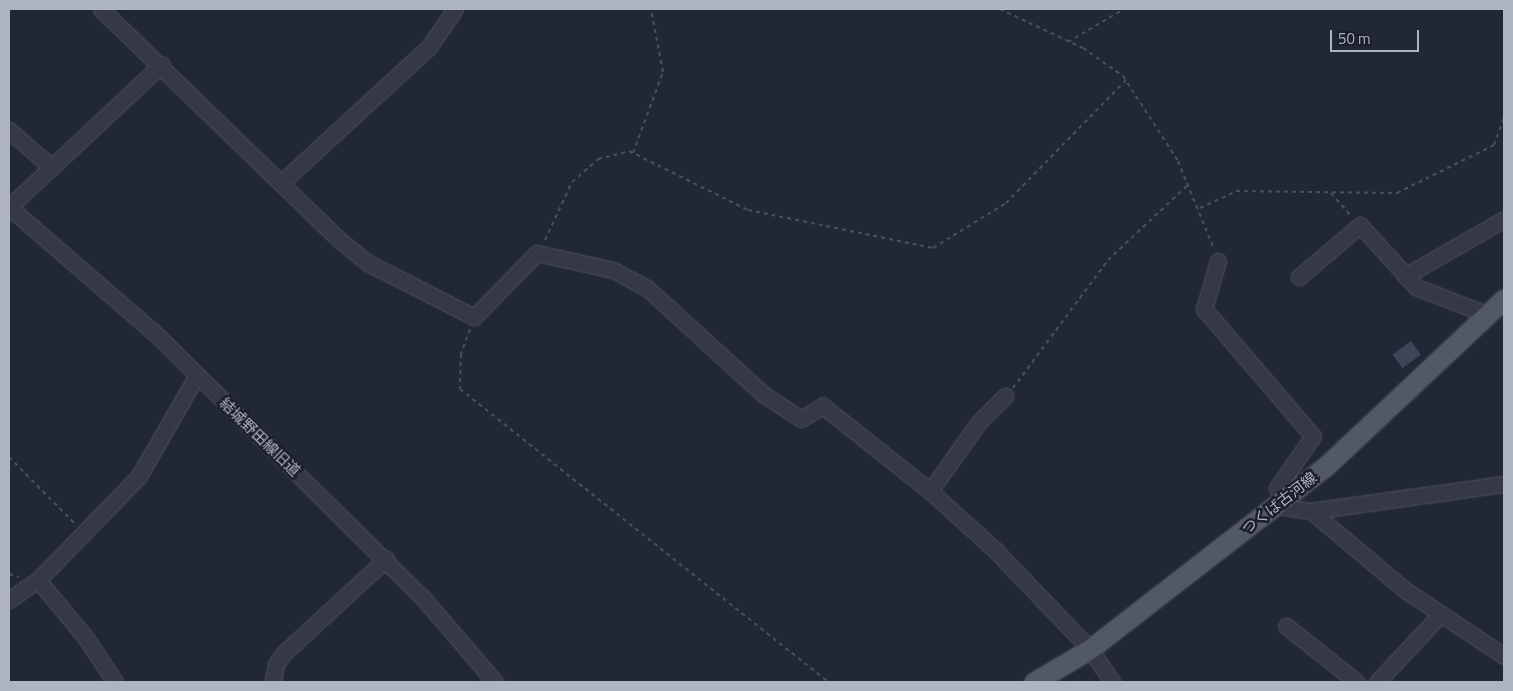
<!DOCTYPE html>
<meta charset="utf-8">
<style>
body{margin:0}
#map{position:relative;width:1513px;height:691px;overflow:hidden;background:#222735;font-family:"Titillium Web","Noto Sans JP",sans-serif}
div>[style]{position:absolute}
.building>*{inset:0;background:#3e4556;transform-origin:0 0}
.path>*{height:2px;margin-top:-1px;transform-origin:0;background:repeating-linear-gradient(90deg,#455358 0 4px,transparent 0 8px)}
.roads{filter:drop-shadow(0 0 1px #4f5461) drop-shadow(0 0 1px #4f5461)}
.minor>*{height:15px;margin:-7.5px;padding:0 7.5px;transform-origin:7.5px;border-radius:7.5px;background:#353946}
.major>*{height:19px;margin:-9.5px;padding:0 9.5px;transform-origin:9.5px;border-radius:9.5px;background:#535866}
span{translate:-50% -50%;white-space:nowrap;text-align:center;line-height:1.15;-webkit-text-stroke:5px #1a1f2b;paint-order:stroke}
.street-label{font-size:15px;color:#afb4c3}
.frame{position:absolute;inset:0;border:10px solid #afb4c3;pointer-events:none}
.scale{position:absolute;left:1330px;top:30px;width:89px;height:22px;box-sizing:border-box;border:2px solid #afb4c3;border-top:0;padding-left:6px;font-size:15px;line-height:18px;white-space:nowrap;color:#afb4c3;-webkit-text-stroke:4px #1a1f2b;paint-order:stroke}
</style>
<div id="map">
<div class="building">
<i style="left:1411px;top:341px;width:17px;height:23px;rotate:54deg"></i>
</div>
<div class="path">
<i style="left:1000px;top:9px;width:92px;rotate:25.2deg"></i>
<i style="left:1083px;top:48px;width:49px;rotate:35deg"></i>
<i style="left:1123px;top:76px;width:101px;rotate:57.1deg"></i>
<i style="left:1178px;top:161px;width:95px;rotate:67.8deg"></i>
<i style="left:1068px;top:42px;width:65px;rotate:-30.5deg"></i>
<i style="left:633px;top:153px;width:86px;rotate:-69.7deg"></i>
<i style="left:663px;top:72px;width:64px;rotate:-100.8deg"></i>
<i style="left:1331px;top:193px;width:30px;rotate:49deg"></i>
<i style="left:1200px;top:208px;width:40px;rotate:-25deg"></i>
<i style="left:1236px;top:191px;width:161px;rotate:0.7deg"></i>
<i style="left:1397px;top:193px;width:108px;rotate:-26.3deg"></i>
<i style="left:1494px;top:145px;width:30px;rotate:-70deg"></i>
<i style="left:545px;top:240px;width:64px;rotate:-65deg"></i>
<i style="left:572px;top:182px;width:35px;rotate:-41deg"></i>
<i style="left:598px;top:159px;width:32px;rotate:-14deg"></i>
<i style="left:629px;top:151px;width:133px;rotate:26.4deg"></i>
<i style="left:748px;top:210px;width:189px;rotate:11.6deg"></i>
<i style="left:933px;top:248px;width:86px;rotate:-31.7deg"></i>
<i style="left:1006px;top:203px;width:172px;rotate:-45.7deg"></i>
<i style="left:470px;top:329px;width:27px;rotate:110deg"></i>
<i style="left:461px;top:354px;width:35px;rotate:92deg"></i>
<i style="left:460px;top:389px;width:470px;rotate:38.5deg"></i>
<i style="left:1013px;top:388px;width:159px;rotate:-53.4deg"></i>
<i style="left:1108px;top:260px;width:111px;rotate:-43.2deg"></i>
<i style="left:9px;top:457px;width:93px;rotate:45.4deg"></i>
<i style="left:9px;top:574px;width:10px;rotate:17deg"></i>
</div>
<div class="roads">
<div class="minor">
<i style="left:101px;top:9px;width:329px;rotate:44.1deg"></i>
<i style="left:337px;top:238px;width:40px;rotate:39deg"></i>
<i style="left:368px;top:263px;width:119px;rotate:27deg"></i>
<i style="left:474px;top:317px;width:90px;rotate:-45.5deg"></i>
<i style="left:537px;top:253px;width:78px;rotate:12.6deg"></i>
<i style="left:613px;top:270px;width:38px;rotate:28deg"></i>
<i style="left:647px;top:288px;width:157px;rotate:42.4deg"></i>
<i style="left:763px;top:394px;width:45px;rotate:33.3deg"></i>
<i style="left:801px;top:419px;width:26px;rotate:-31deg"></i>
<i style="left:823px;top:406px;width:137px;rotate:38.5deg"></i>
<i style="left:930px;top:491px;width:88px;rotate:42.2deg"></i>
<i style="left:995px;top:550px;width:137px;rotate:46.2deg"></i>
<i style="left:1090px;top:649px;width:40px;rotate:56deg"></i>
<i style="left:9px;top:130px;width:55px;rotate:41.3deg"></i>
<i style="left:282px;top:182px;width:200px;rotate:-42.6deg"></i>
<i style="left:429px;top:47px;width:46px;rotate:-55.6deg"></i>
<i style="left:9px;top:207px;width:200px;rotate:40.9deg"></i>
<i style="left:160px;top:338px;width:370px;rotate:44.7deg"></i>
<i style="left:423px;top:598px;width:111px;rotate:49.4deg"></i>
<i style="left:9px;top:207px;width:209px;rotate:-43.1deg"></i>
<i style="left:1218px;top:261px;width:50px;rotate:106.3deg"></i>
<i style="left:1204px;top:309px;width:167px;rotate:49.4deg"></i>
<i style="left:1313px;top:436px;width:63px;rotate:124.7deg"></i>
<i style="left:1277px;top:488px;width:14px;rotate:51deg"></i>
<i style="left:1405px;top:276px;width:114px;rotate:-29.9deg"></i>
<i style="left:1299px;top:277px;width:80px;rotate:-40.4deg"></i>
<i style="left:1360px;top:225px;width:84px;rotate:47.9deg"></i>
<i style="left:1416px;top:287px;width:78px;rotate:21deg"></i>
<i style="left:930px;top:491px;width:85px;rotate:-54.6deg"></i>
<i style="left:979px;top:422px;width:37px;rotate:-45deg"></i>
<i style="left:1278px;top:506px;width:33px;rotate:9deg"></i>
<i style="left:1311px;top:511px;width:195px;rotate:-8deg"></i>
<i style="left:1311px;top:511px;width:123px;rotate:40deg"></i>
<i style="left:1405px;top:590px;width:119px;rotate:33.7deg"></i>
<i style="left:38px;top:580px;width:75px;rotate:50.4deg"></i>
<i style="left:86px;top:638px;width:53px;rotate:56.6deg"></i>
<i style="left:9px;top:600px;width:35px;rotate:-35deg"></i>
<i style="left:38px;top:580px;width:145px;rotate:-45.8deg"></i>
<i style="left:139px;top:476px;width:116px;rotate:-60.1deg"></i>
<i style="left:1286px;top:626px;width:90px;rotate:38.3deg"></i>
<i style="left:273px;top:682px;width:18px;rotate:-81deg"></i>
<i style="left:276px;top:664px;width:14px;rotate:-54deg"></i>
<i style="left:284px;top:653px;width:139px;rotate:-42.7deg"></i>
<i style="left:1377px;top:682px;width:92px;rotate:-46.8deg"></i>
</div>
<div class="major">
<i style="left:1034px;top:682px;width:65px;rotate:-30.5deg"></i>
<i style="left:1090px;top:649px;width:297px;rotate:-37.8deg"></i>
<i style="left:1325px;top:467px;width:245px;rotate:-43.2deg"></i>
</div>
</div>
<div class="street-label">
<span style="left:260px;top:437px;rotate:44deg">結城野田線旧道</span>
<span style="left:1279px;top:503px;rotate:-38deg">つくば古河線</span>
</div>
<div class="frame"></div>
<div class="scale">50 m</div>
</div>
